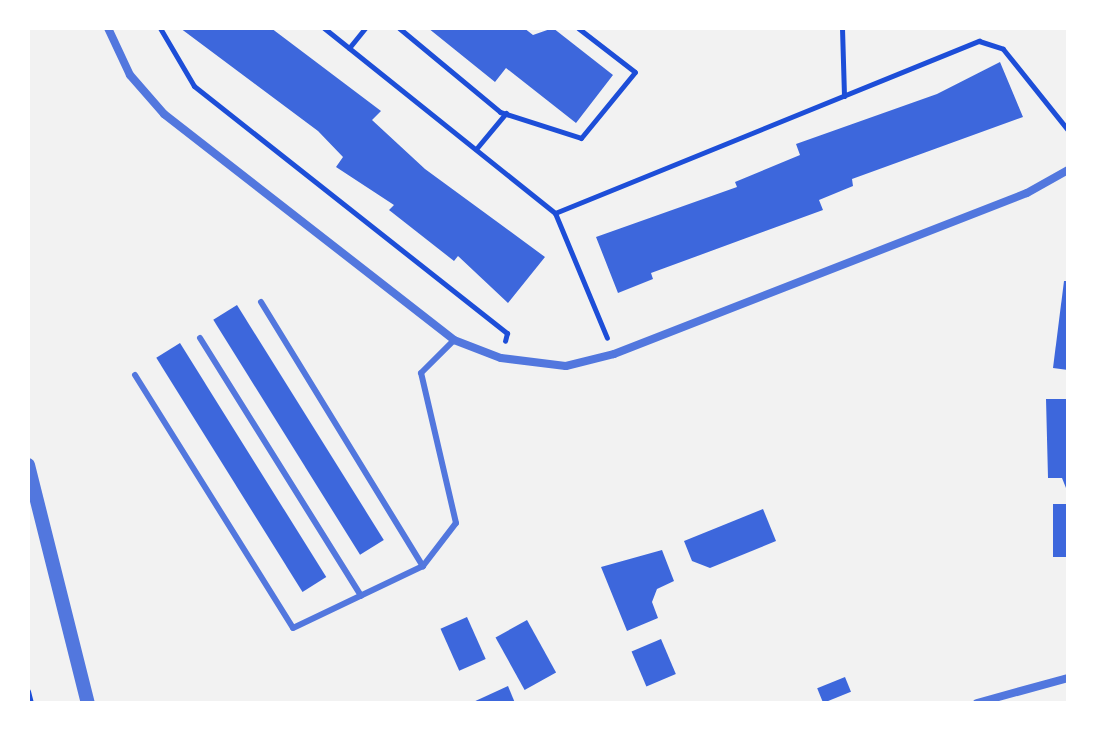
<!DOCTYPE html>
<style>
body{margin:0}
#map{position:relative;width:1096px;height:731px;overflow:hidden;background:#f2f2f2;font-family:"DejaVu Sans",sans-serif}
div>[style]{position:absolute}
.building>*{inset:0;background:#3d67dc;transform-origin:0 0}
.path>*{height:5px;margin:-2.5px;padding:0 2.5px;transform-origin:2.5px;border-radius:2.5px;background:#1d4ed8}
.service>*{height:6px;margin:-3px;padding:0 3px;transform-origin:3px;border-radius:3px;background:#5277de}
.minor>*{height:8px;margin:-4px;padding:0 4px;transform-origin:4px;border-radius:4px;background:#5277de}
.tertiary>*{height:14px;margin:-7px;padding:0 7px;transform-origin:7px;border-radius:7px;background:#5277de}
span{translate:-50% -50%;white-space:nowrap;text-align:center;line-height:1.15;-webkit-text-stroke:8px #fff;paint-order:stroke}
.frame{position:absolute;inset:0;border:30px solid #fff;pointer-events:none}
</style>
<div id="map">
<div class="building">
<i style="clip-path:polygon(180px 28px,271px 28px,381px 111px,372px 120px,425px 169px,545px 257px,508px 303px,458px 256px,454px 261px,389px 210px,394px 205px,336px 167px,343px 157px,318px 131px)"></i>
<i style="clip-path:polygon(428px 28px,524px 28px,533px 35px,553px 28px,613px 75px,576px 123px,506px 68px,495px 82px)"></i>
<i style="clip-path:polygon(1000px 62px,1023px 117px,852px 179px,853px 186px,819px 200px,823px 210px,651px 273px,653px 279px,618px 293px,596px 237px,737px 187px,735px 182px,800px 155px,796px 144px,937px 94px)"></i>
<i style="clip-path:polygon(1064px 281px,1068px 281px,1068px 370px,1053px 368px)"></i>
<i style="left:237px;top:305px;width:277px;height:28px;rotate:58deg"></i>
<i style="left:180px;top:343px;width:276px;height:28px;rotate:58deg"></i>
<i style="clip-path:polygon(1046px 399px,1068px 399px,1068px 493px,1062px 478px,1048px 478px)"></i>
<i style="left:1053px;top:504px;width:15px;height:53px"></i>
<i style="clip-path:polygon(763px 509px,776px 541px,710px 568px,692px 561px,684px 541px)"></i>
<i style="clip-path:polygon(662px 550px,674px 581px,657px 589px,652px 602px,658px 618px,627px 631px,601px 567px)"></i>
<i style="left:467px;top:617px;width:46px;height:29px;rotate:66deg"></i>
<i style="left:527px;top:620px;width:60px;height:36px;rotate:61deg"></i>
<i style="left:661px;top:639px;width:38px;height:32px;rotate:67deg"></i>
<i style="left:845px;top:677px;width:16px;height:30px;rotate:68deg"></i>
<i style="clip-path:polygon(508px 686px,515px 703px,471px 703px)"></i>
</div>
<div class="path">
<i style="left:160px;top:28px;width:67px;rotate:59.6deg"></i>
<i style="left:194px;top:86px;width:399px;rotate:38.3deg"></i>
<i style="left:507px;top:333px;width:8px;rotate:104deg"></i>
<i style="left:324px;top:28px;width:296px;rotate:38.7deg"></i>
<i style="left:555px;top:213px;width:135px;rotate:67.4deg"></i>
<i style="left:399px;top:28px;width:131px;rotate:39.7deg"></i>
<i style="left:500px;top:112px;width:85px;rotate:17.8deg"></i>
<i style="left:581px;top:138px;width:85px;rotate:-50.7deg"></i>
<i style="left:635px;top:72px;width:72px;rotate:-142.3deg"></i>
<i style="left:842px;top:28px;width:68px;rotate:88.3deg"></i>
<i style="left:349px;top:48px;width:26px;rotate:-51deg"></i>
<i style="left:476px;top:149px;width:47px;rotate:-50.2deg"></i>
<i style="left:555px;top:213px;width:458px;rotate:-22.1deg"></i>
<i style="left:979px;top:41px;width:25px;rotate:18deg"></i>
<i style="left:1003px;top:49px;width:104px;rotate:51.3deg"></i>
<i style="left:28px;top:691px;width:12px;rotate:76deg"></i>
</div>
<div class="service">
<i style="left:261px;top:302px;width:310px;rotate:58.5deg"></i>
<i style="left:200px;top:338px;width:304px;rotate:58deg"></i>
<i style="left:135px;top:375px;width:298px;rotate:58deg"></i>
<i style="left:293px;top:628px;width:144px;rotate:-25.5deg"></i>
<i style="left:423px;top:566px;width:54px;rotate:-52.5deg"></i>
<i style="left:456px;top:523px;width:154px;rotate:-103.1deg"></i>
<i style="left:421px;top:373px;width:47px;rotate:-45deg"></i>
</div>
<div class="minor">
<i style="left:108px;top:28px;width:52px;rotate:64.9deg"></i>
<i style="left:130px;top:75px;width:52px;rotate:48.9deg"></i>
<i style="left:164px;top:114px;width:368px;rotate:37.9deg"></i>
<i style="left:454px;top:340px;width:50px;rotate:21deg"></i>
<i style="left:501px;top:358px;width:65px;rotate:7deg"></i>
<i style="left:566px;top:366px;width:49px;rotate:-14deg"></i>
<i style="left:614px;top:354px;width:443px;rotate:-21.3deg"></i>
<i style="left:1027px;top:193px;width:47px;rotate:-29.3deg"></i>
<i style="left:977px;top:703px;width:94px;rotate:-15.4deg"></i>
</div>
<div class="tertiary">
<i style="left:28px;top:465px;width:245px;rotate:75.9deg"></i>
</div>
<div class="frame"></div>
</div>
